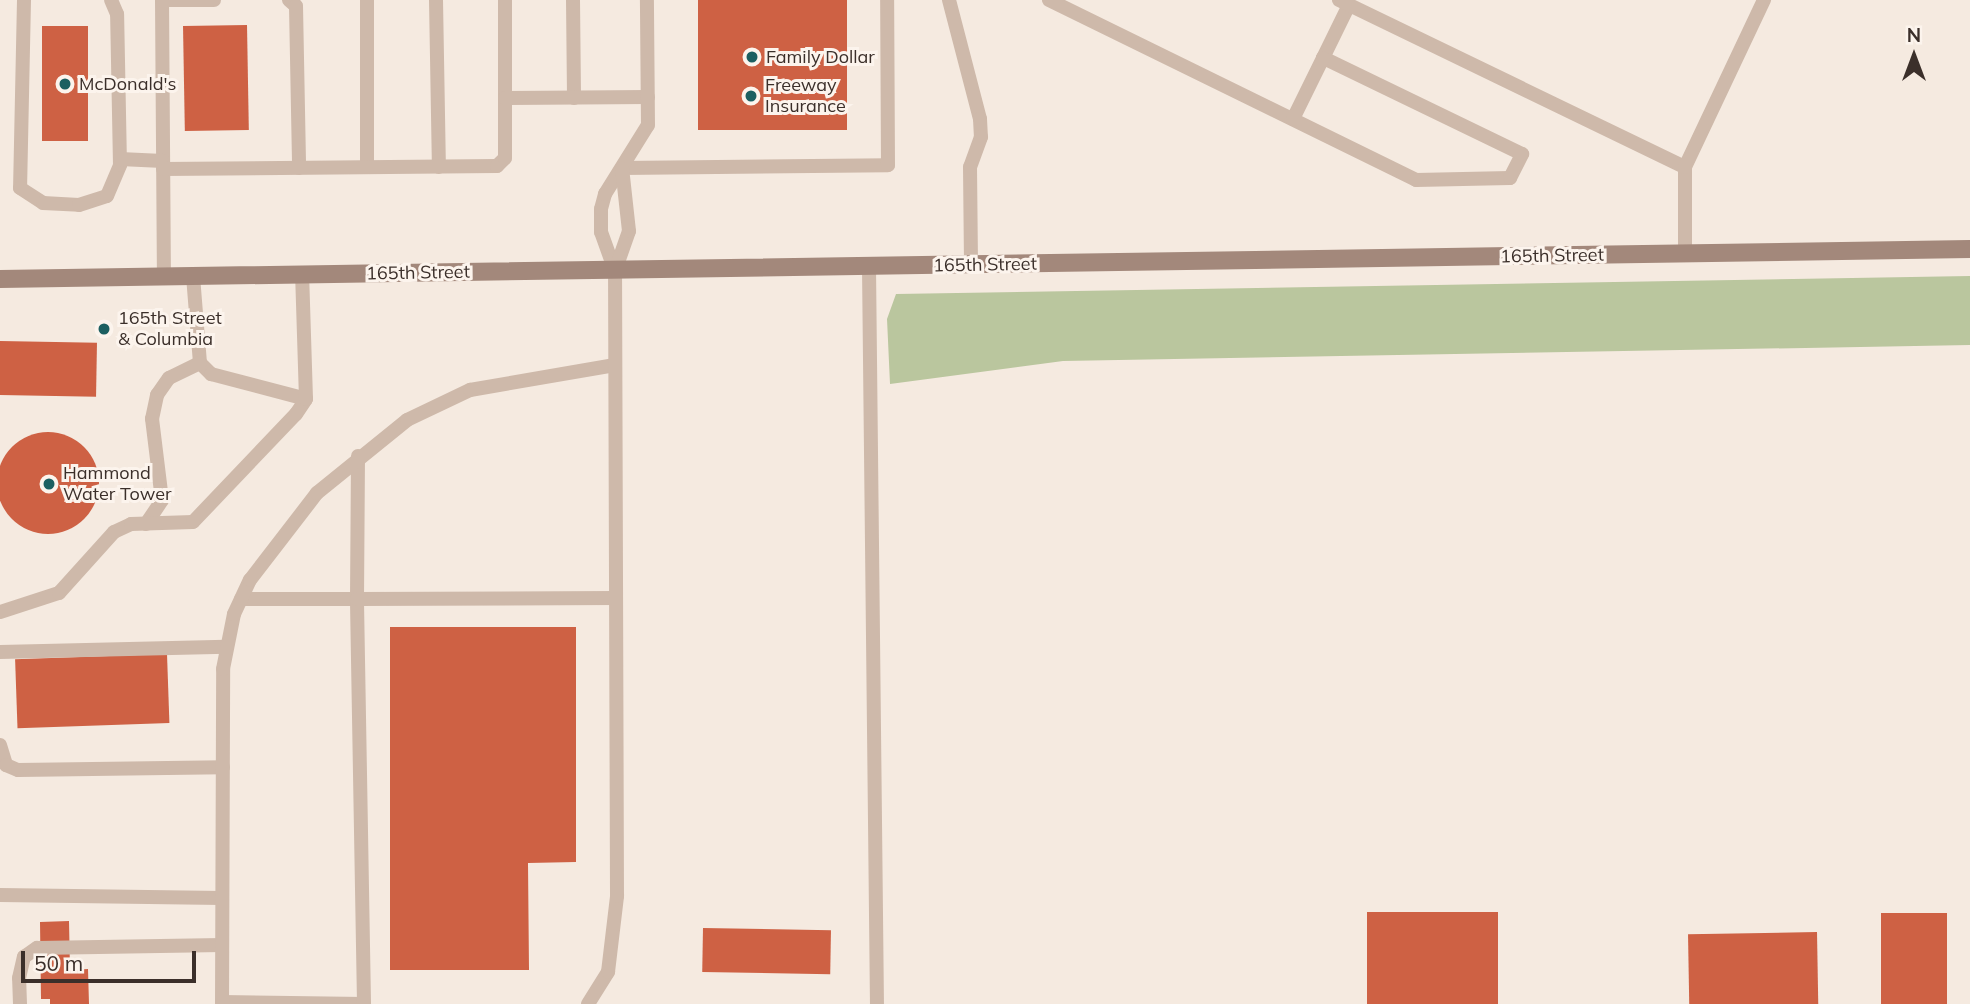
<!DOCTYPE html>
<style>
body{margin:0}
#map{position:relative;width:1970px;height:1004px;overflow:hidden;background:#f5eae0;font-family:Mulish,sans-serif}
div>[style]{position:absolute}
.green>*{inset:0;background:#bac69e}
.building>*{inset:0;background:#ce6144;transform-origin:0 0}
.round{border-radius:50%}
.service>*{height:14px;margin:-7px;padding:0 7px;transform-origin:7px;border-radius:7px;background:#ceb9aa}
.secondary>*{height:18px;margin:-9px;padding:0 9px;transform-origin:9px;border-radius:9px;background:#a3887b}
.dots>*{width:19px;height:19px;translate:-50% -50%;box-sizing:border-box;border:4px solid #fcf4ed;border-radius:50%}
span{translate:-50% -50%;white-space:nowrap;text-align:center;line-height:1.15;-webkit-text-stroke:6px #fcf4ed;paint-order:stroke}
.poi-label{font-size:18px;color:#3b2f2a}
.left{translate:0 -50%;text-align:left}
.street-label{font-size:18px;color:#3b2f2a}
.north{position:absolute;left:1879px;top:21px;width:70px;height:70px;-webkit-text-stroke:5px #fcf4ed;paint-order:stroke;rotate:0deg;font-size:19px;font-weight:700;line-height:28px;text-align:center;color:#3b2f2a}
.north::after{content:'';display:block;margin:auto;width:24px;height:32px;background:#3b2f2a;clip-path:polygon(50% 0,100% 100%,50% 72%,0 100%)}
.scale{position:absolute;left:21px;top:951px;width:175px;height:32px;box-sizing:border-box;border:4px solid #3b2f2a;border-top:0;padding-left:9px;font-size:21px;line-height:24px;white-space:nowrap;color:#3b2f2a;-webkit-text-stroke:5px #fcf4ed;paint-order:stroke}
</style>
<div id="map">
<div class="green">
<i style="clip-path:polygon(1970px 276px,1970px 345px,1063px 361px,890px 384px,887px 319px,896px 294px)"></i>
</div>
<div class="building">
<i style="left:698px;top:0;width:149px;height:130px"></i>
<i style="left:247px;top:25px;width:105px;height:64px;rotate:89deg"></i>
<i style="left:88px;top:26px;width:115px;height:46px;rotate:90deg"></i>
<i style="left:0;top:341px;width:97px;height:54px;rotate:1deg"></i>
<i class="round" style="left:-3px;top:432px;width:102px;height:102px"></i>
<i style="clip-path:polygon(390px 627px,576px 627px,576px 862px,528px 863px,529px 970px,390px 970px)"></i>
<i style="left:167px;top:654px;width:69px;height:152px;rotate:88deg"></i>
<i style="left:1498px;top:912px;width:92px;height:131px;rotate:90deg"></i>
<i style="left:1881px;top:913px;width:66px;height:91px"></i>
<i style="clip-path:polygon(69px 921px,70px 970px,88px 969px,89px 1004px,50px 1004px,50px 999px,41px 999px,40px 922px)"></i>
<i style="left:703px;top:928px;width:128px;height:44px;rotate:1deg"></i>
<i style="left:1817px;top:932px;width:72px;height:129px;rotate:89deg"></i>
</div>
<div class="service">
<i style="left:24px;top:0;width:188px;rotate:91.2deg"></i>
<i style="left:20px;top:188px;width:27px;rotate:33deg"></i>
<i style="left:43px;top:203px;width:36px;rotate:3deg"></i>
<i style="left:79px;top:205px;width:29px;rotate:-18deg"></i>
<i style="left:107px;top:196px;width:34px;rotate:-67deg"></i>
<i style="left:120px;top:165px;width:151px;rotate:-91.1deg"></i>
<i style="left:117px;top:14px;width:15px;rotate:-113deg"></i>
<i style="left:162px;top:0;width:277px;rotate:89.6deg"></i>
<i style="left:162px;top:0;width:52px"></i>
<i style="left:289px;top:0;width:9px;rotate:41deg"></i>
<i style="left:296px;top:6px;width:162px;rotate:88.9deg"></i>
<i style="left:367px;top:0;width:167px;rotate:90deg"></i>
<i style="left:436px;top:0;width:167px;rotate:89deg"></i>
<i style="left:573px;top:0;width:98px;rotate:89.4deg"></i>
<i style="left:949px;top:0;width:123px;rotate:75.4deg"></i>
<i style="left:980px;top:119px;width:18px;rotate:87deg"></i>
<i style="left:981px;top:137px;width:32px;rotate:110deg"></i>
<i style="left:970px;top:167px;width:98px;rotate:89.4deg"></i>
<i style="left:1049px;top:0;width:409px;rotate:26.1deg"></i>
<i style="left:1416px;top:180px;width:94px;rotate:-1.2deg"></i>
<i style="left:1510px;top:178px;width:27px;rotate:-63deg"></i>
<i style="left:1522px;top:154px;width:221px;rotate:-154.2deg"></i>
<i style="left:1323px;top:58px;width:59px;rotate:-63.9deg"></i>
<i style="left:1339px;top:0;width:384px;rotate:25.8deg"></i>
<i style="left:505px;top:98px;width:98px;rotate:-90deg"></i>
<i style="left:1293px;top:119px;width:68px;rotate:-63.8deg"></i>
<i style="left:120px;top:159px;width:43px;rotate:2.7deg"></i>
<i style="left:622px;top:168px;width:266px;rotate:-0.6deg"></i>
<i style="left:888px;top:165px;width:165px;rotate:-90.3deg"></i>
<i style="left:163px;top:169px;width:334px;rotate:-0.5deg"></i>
<i style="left:497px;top:166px;width:11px;rotate:-45deg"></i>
<i style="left:505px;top:158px;width:60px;rotate:-90deg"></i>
<i style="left:505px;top:98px;width:143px;rotate:-0.4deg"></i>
<i style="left:1685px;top:254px;width:87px;rotate:-90deg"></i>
<i style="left:1685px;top:167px;width:185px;rotate:-64.7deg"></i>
<i style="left:869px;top:267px;width:737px;rotate:89.38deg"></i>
<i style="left:615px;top:271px;width:41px;rotate:-109.7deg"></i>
<i style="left:601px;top:232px;width:23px;rotate:-90deg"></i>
<i style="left:601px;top:209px;width:16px;rotate:-75deg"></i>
<i style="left:605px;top:194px;width:81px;rotate:-58.1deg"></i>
<i style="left:648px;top:125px;width:125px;rotate:-90.5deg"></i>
<i style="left:193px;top:276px;width:87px;rotate:85.4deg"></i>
<i style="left:200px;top:363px;width:16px;rotate:45deg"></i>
<i style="left:211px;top:374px;width:98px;rotate:14.7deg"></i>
<i style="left:146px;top:524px;width:29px;rotate:-56deg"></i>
<i style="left:162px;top:500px;width:82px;rotate:-97deg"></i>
<i style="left:152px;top:419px;width:25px;rotate:-78deg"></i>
<i style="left:157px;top:395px;width:21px;rotate:-55deg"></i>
<i style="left:169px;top:378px;width:34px;rotate:-26deg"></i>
<i style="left:241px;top:599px;width:116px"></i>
<i style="left:357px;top:599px;width:143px;rotate:-89.6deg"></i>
<i style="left:0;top:612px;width:62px;rotate:-17.9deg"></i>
<i style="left:59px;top:593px;width:82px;rotate:-48deg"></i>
<i style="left:114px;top:532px;width:19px;rotate:-25deg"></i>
<i style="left:131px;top:524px;width:62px;rotate:-1.8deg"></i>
<i style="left:193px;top:522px;width:149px;rotate:-46.4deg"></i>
<i style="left:296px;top:414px;width:18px;rotate:-56deg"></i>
<i style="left:306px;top:399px;width:124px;rotate:-91.8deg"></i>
<i style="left:0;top:652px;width:226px;rotate:-1.3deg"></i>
<i style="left:0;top:745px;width:21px;rotate:73deg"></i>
<i style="left:6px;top:765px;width:13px;rotate:23deg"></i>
<i style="left:18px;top:770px;width:205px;rotate:-0.8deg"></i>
<i style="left:0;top:895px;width:222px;rotate:0.8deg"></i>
<i style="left:222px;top:1002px;width:142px;rotate:0.8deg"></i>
<i style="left:364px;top:1003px;width:404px;rotate:-91deg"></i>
<i style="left:357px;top:599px;width:259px;rotate:-0.2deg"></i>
<i style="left:20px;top:1004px;width:26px;rotate:-92deg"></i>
<i style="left:19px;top:978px;width:22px;rotate:-77deg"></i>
<i style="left:24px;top:957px;width:16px;rotate:-35deg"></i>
<i style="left:37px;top:948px;width:185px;rotate:-0.9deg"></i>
<i style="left:222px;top:1004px;width:335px;rotate:-89.8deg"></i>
<i style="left:223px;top:669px;width:56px;rotate:-78.7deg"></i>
<i style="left:234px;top:614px;width:38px;rotate:-65deg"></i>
<i style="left:250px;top:580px;width:110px;rotate:-52.4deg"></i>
<i style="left:317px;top:493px;width:116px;rotate:-39deg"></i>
<i style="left:407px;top:420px;width:70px;rotate:-25.5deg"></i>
<i style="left:470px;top:390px;width:147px;rotate:-9.8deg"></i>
<i style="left:588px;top:1004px;width:38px;rotate:-58deg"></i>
<i style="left:608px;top:972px;width:77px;rotate:-83.2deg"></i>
<i style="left:617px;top:896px;width:625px;rotate:-90.18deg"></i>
<i style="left:615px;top:271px;width:42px;rotate:-70.7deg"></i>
<i style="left:629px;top:231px;width:63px;rotate:-96.3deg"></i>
</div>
<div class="secondary">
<i style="left:0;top:279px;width:1970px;rotate:-0.87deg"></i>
</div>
<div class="dots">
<i style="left:752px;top:57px;background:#1c5f61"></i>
<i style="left:65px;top:84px;background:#1c5f61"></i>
<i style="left:751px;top:96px;background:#1c5f61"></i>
<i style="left:104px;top:329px;background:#1c5f61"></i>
<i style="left:49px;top:484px;background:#1c5f61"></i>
</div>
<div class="poi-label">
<span class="left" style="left:766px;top:57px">Family Dollar</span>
<span class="left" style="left:79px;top:84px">McDonald's</span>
<span class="left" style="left:765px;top:96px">Freeway<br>Insurance</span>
<span class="left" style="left:118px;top:329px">165th Street<br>&amp; Columbia</span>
<span class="left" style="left:63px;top:484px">Hammond<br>Water Tower</span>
</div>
<div class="street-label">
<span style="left:1552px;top:256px;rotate:-1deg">165th Street</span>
<span style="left:985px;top:265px;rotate:-1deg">165th Street</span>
<span style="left:418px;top:273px;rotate:-1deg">165th Street</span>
</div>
<div class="north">N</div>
<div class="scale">50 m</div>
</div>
